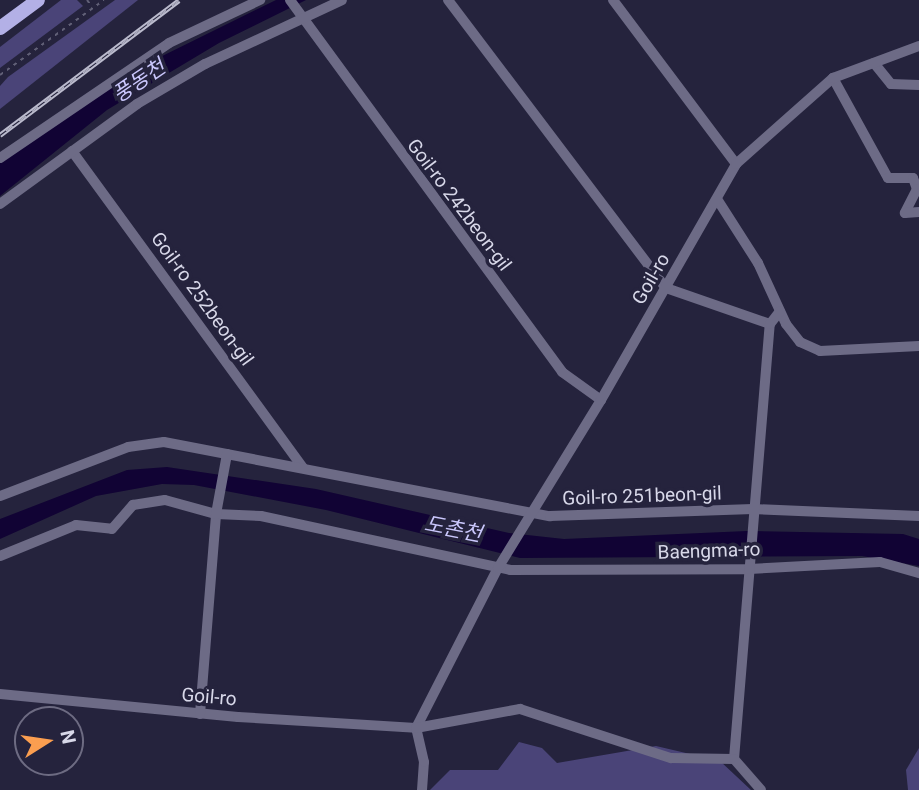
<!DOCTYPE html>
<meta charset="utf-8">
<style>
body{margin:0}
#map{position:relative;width:919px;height:790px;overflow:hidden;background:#25233d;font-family:Roboto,"Noto Sans KR",sans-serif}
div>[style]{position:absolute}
.green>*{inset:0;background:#4a4478}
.water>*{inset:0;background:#110334}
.path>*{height:2px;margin-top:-1px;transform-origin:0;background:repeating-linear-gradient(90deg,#616077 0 3.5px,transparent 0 8.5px)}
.minor>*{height:10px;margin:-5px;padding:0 5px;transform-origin:5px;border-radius:5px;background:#6d6b86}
.major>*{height:14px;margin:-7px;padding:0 7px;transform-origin:7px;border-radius:7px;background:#b3b0e6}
.rail>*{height:5px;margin-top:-2.5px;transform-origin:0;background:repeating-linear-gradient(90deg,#25233d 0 8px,#bbbbcd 0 16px);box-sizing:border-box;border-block:2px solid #bbbbcd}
span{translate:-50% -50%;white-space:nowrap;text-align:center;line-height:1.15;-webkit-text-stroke:7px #25233d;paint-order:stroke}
.street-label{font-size:19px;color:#d8d8e9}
.water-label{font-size:21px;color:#cac7fc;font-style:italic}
.north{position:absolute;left:14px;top:706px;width:70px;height:70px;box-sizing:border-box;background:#25233d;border:2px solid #6d6b82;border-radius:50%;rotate:78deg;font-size:19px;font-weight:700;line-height:28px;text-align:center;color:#d8d8e9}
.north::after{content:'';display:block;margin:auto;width:24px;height:32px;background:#fb9e50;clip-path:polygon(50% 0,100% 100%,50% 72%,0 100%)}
</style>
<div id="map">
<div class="green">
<i style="clip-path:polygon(61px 0,77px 0,83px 6px,0 68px,0 47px)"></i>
<i style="clip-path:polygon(115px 0,138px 0,0 109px,0 86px,8px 77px)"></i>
<i style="clip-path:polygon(519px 742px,542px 748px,557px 763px,656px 746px,720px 761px,751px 790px,430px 790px,450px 770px,498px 770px)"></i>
<i style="clip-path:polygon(919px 748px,919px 790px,908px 790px,906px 770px)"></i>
</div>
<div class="water">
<i style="clip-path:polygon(276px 0,306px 0,219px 43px,107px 110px,0 196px,0 163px,140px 67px)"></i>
<i style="clip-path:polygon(167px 467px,316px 489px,509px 533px,564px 539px,747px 531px,903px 534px,919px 539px,919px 566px,862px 556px,520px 558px,326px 510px,194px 485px,162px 484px,96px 496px,0 539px,0 519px,127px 470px)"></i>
</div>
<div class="path">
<i style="left:87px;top:0;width:9px;rotate:54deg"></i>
<i style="left:0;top:75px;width:128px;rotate:-35.8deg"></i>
</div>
<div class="minor">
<i style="left:290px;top:0;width:461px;rotate:53.8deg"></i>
<i style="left:562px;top:372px;width:48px;rotate:35.7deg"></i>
<i style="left:448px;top:0;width:361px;rotate:52.9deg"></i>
<i style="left:666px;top:288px;width:110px;rotate:19.1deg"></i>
<i style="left:613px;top:0;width:205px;rotate:53.1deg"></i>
<i style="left:874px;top:63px;width:27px;rotate:51deg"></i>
<i style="left:891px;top:84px;width:28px;rotate:2deg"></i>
<i style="left:833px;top:78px;width:114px;rotate:61.2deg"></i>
<i style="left:888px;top:178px;width:25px"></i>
<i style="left:913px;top:178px;width:12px;rotate:70deg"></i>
<i style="left:917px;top:189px;width:27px;rotate:117deg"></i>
<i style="left:905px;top:213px;width:14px;rotate:-4deg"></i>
<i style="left:72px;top:151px;width:392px;rotate:53.9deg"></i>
<i style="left:0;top:158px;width:204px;rotate:-34.2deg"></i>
<i style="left:169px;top:43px;width:101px;rotate:-25.3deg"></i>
<i style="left:717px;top:199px;width:76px;rotate:57.4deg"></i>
<i style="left:758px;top:263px;width:67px;rotate:65.3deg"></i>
<i style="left:786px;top:324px;width:23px;rotate:52deg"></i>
<i style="left:800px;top:342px;width:22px;rotate:24deg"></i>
<i style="left:820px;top:351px;width:99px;rotate:-2.9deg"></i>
<i style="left:0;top:204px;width:170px;rotate:-36.1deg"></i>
<i style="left:137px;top:104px;width:79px;rotate:-30.5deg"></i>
<i style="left:205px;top:64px;width:151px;rotate:-25deg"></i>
<i style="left:0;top:496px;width:137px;rotate:-20.9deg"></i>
<i style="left:128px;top:447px;width:36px;rotate:-8deg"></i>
<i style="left:164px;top:442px;width:393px;rotate:10.9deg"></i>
<i style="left:550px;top:516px;width:203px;rotate:-2deg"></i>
<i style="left:753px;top:509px;width:166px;rotate:2.4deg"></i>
<i style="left:0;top:556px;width:82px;rotate:-22.2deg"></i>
<i style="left:76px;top:525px;width:36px;rotate:6deg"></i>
<i style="left:112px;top:529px;width:32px;rotate:-49deg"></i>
<i style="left:133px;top:505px;width:32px;rotate:-9deg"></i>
<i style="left:165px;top:500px;width:53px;rotate:15.4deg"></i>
<i style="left:216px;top:514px;width:45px;rotate:2.5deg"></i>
<i style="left:261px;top:516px;width:255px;rotate:12.2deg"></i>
<i style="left:510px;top:570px;width:239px;rotate:-0.2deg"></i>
<i style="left:749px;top:569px;width:131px;rotate:-3.1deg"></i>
<i style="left:880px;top:562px;width:41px;rotate:15.8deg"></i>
<i style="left:0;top:694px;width:239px;rotate:5.5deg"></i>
<i style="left:238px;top:717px;width:178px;rotate:3.5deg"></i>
<i style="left:416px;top:728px;width:180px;rotate:-62.9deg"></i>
<i style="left:498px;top:568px;width:197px;rotate:-58.5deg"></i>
<i style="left:601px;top:400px;width:272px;rotate:-60.2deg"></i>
<i style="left:736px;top:164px;width:130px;rotate:-41.6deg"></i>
<i style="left:833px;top:78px;width:92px;rotate:-20.4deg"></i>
<i style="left:200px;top:714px;width:201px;rotate:-85.4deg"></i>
<i style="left:216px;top:514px;width:61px;rotate:-79.6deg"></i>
<i style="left:734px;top:759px;width:436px;rotate:-85.3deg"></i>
<i style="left:770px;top:324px;width:16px;rotate:-52deg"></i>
<i style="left:422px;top:790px;width:28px;rotate:-86deg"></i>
<i style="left:424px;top:762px;width:35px;rotate:-103deg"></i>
<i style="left:416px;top:728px;width:106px;rotate:-10.4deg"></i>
<i style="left:520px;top:709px;width:159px;rotate:18deg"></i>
<i style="left:671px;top:758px;width:63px;rotate:0.9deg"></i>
<i style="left:734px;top:759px;width:41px;rotate:48.9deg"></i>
</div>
<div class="major">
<i style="left:0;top:28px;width:47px;rotate:-36.4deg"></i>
</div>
<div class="rail">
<i style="left:0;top:135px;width:224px;rotate:-37deg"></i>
</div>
<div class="street-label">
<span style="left:459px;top:205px;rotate:53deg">Goil-ro 242beon-gil</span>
<span style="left:651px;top:279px;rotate:-60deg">Goil-ro</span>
<span style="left:202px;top:299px;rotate:54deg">Goil-ro 252beon-gil</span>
<span style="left:642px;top:496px;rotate:-2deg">Goil-ro 251beon-gil</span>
<span style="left:709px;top:551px;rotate:-2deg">Baengma-ro</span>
<span style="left:209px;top:697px;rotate:5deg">Goil-ro</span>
</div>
<div class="water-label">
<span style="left:139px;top:81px;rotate:-34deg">풍동천</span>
<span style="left:453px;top:529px;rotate:11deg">도촌천</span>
</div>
<div class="north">N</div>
</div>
